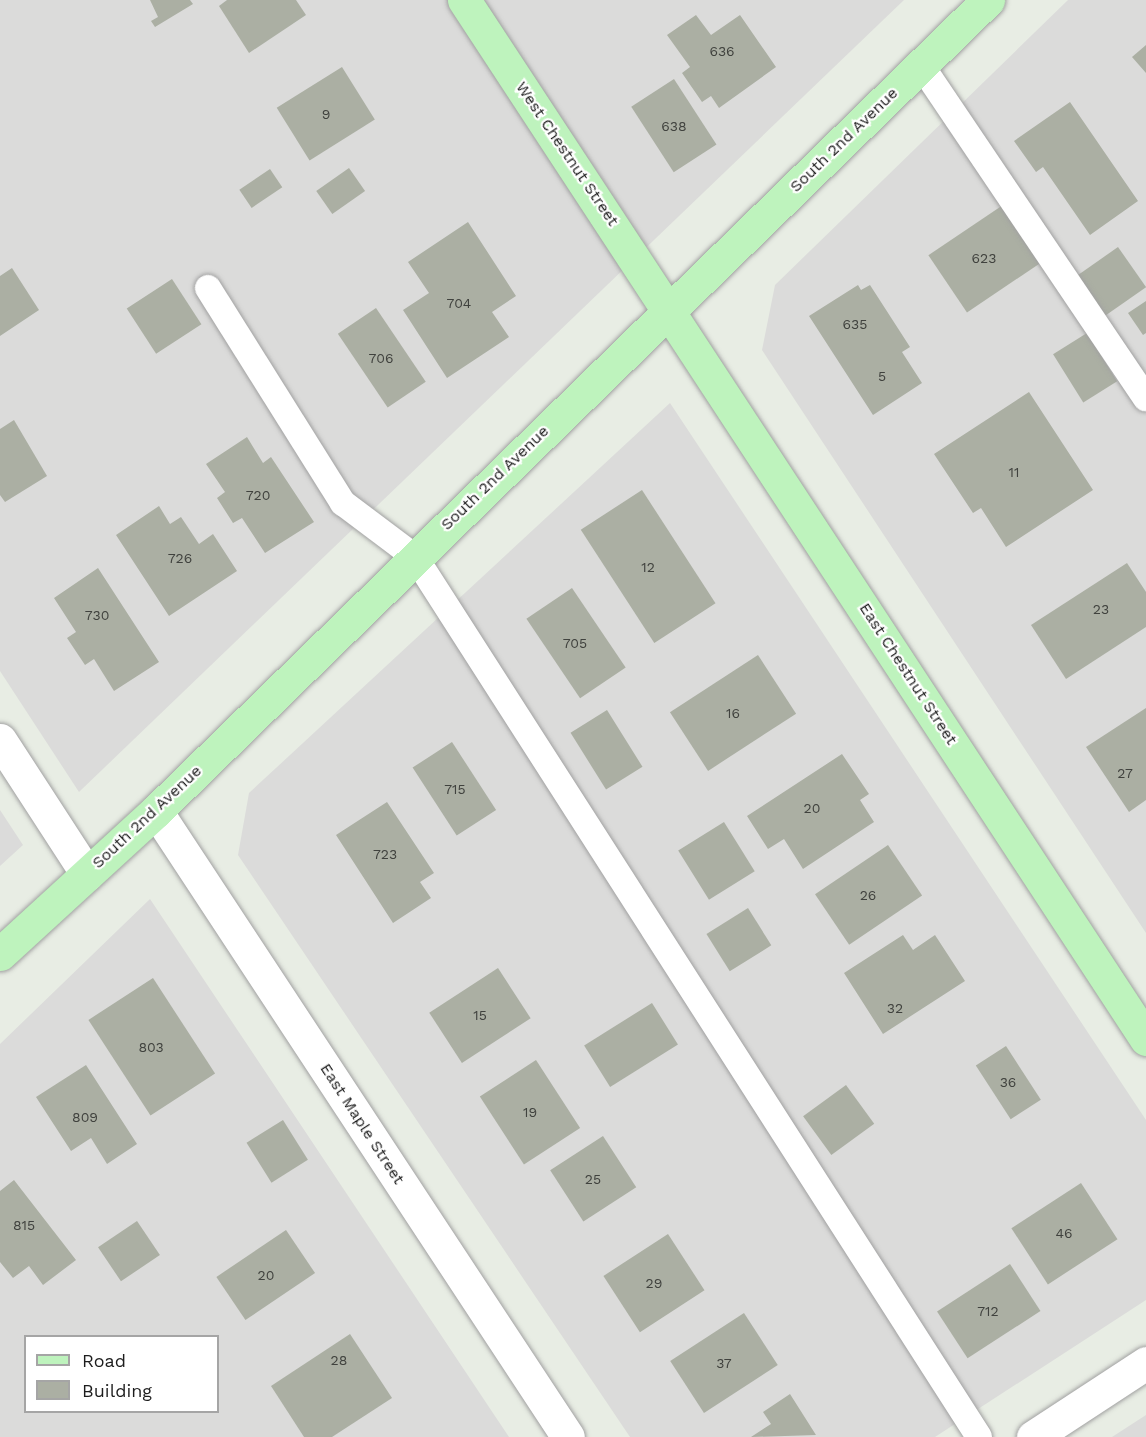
<!DOCTYPE html>
<style>
body{margin:0}
#map{position:relative;width:1146px;height:1437px;overflow:hidden;background:#e8ede4;font-family:"Work Sans",sans-serif}
div>[style]{position:absolute}
.residential>*{inset:0;background:#dbdbda}
.building>*{inset:0;background:#abafa3;transform-origin:0 0}
.roads{filter:drop-shadow(0 0 2px #a1a1a1) drop-shadow(0 0 2px #a1a1a1)}
.service>*{height:26px;margin:-13px;padding:0 13px;transform-origin:13px;border-radius:13px;background:#fff}
.minor>*{height:33px;margin:-16.5px;padding:0 16.5px;transform-origin:16.5px;border-radius:16.5px;background:#fff}
.secondary>*{height:33px;margin:-16.5px;padding:0 16.5px;transform-origin:16.5px;border-radius:16.5px;background:#bef3bd}
span{translate:-50% -50%;white-space:nowrap;text-align:center;line-height:1.15;-webkit-text-stroke:4.5px #fff;paint-order:stroke}
.number-label{font-size:14px;color:#40423e}
.number-label span{-webkit-text-stroke-width:0}
.street-label{font-size:16px;color:#1d1d1d}
.legend{position:absolute;left:24px;top:1335px;width:195px;height:78px;box-sizing:border-box;background:#fff;border:2px solid #a5a5a5;margin:0;padding:8px 10px;list-style:none;font-size:18px;color:#1d1d1d}
.legend li{display:flex;align-items:center;gap:12px;height:30px}
.legend b{width:30px;border:2px solid #a5a5a5}
</style>
<div id="map">
<div class="residential">
<i style="clip-path:polygon(0 0,904px 0,79px 792px,0 671px)"></i>
<i style="clip-path:polygon(1068px 0,1146px 0,1146px 933px,762px 350px,775px 285px)"></i>
<i style="clip-path:polygon(670px 403px,1146px 1120px,1146px 1300px,935px 1437px,630px 1437px,238px 855px,249px 793px)"></i>
<i style="clip-path:polygon(0 810px,23px 845px,0 866px)"></i>
<i style="clip-path:polygon(evenodd,150px 899px,509px 1437px,0 1437px,0 1044px,150px 899px,26px 1336px,218px 1336px,218px 1412px,26px 1412px,26px 1336px)"></i>
<i style="clip-path:polygon(1146px 1415px,1146px 1437px,1112px 1437px)"></i>
</div>
<div class="building">
<i style="clip-path:polygon(150px 0,190px 0,193px 4px,155px 27px,151px 21px,158px 17px)"></i>
<i style="clip-path:polygon(227px 0,296px 0,306px 15px,249px 53px,219px 6px)"></i>
<i style="clip-path:polygon(696px 15px,711px 35px,740px 15px,776px 67px,719px 108px,711px 96px,702px 102px,682px 73px,690px 67px,667px 35px)"></i>
<i style="clip-path:polygon(1146px 45px,1146px 73px,1132px 57px)"></i>
<i style="left:342px;top:67px;width:62px;height:77px;rotate:58deg"></i>
<i style="left:674px;top:79px;width:78px;height:51px;rotate:57deg"></i>
<i style="clip-path:polygon(1070px 102px,1138px 201px,1090px 235px,1043px 167px,1036px 172px,1014px 141px)"></i>
<i style="left:349px;top:168px;width:28px;height:40px;rotate:55deg"></i>
<i style="left:270px;top:169px;width:22px;height:37px;rotate:56deg"></i>
<i style="left:1003px;top:205px;width:69px;height:90px;rotate:56deg"></i>
<i style="clip-path:polygon(468px 222px,516px 296px,492px 312px,509px 337px,447px 378px,403px 310px,429px 293px,408px 262px)"></i>
<i style="left:1118px;top:247px;width:49px;height:50px;rotate:55deg"></i>
<i style="clip-path:polygon(12px 268px,39px 310px,0 336px,0 276px)"></i>
<i style="left:172px;top:279px;width:54px;height:54px;rotate:57deg"></i>
<i style="clip-path:polygon(858px 285px,861px 290px,870px 285px,910px 347px,902px 352px,922px 383px,873px 415px,809px 316px)"></i>
<i style="clip-path:polygon(1146px 301px,1146px 333px,1143px 335px,1128px 313px)"></i>
<i style="left:376px;top:308px;width:89px;height:46px;rotate:56deg"></i>
<i style="left:1087px;top:333px;width:57px;height:40px;rotate:58deg"></i>
<i style="clip-path:polygon(1029px 392px,1093px 490px,1006px 547px,981px 508px,973px 513px,934px 454px)"></i>
<i style="clip-path:polygon(14px 420px,47px 476px,5px 502px,0 495px,0 429px)"></i>
<i style="clip-path:polygon(247px 437px,263px 463px,271px 457px,314px 522px,265px 553px,242px 518px,233px 523px,217px 498px,225px 492px,206px 464px)"></i>
<i style="left:642px;top:490px;width:135px;height:73px;rotate:57deg"></i>
<i style="clip-path:polygon(159px 506px,170px 524px,181px 517px,199px 544px,213px 534px,237px 571px,169px 616px,116px 535px)"></i>
<i style="clip-path:polygon(1127px 563px,1146px 592px,1146px 627px,1066px 679px,1031px 625px)"></i>
<i style="clip-path:polygon(98px 568px,159px 662px,114px 691px,94px 659px,85px 665px,67px 638px,76px 632px,54px 598px)"></i>
<i style="left:572px;top:588px;width:96px;height:55px;rotate:56deg"></i>
<i style="left:758px;top:655px;width:70px;height:105px;rotate:57deg"></i>
<i style="clip-path:polygon(1146px 708px,1146px 800px,1129px 812px,1086px 747px)"></i>
<i style="left:607px;top:710px;width:67px;height:43px;rotate:58deg"></i>
<i style="left:452px;top:742px;width:81px;height:47px;rotate:57deg"></i>
<i style="clip-path:polygon(842px 754px,869px 794px,860px 800px,874px 822px,803px 869px,784px 839px,768px 849px,747px 816px)"></i>
<i style="clip-path:polygon(387px 802px,434px 873px,420px 882px,431px 898px,393px 923px,336px 835px)"></i>
<i style="left:724px;top:822px;width:58px;height:54px;rotate:58deg"></i>
<i style="left:888px;top:845px;width:61px;height:88px;rotate:56deg"></i>
<i style="left:748px;top:908px;width:44px;height:49px;rotate:58deg"></i>
<i style="clip-path:polygon(903px 935px,913px 950px,935px 935px,965px 981px,883px 1034px,844px 973px)"></i>
<i style="left:498px;top:968px;width:60px;height:82px;rotate:57deg"></i>
<i style="left:153px;top:978px;width:114px;height:77px;rotate:57deg"></i>
<i style="left:652px;top:1003px;width:49px;height:80px;rotate:58deg"></i>
<i style="left:1006px;top:1046px;width:64px;height:36px;rotate:57deg"></i>
<i style="left:536px;top:1060px;width:81px;height:67px;rotate:57deg"></i>
<i style="clip-path:polygon(86px 1065px,137px 1144px,107px 1164px,91px 1138px,71px 1151px,36px 1097px)"></i>
<i style="left:846px;top:1085px;width:48px;height:53px;rotate:54deg"></i>
<i style="left:283px;top:1120px;width:47px;height:43px;rotate:58deg"></i>
<i style="left:603px;top:1136px;width:61px;height:63px;rotate:57deg"></i>
<i style="clip-path:polygon(14px 1180px,76px 1260px,43px 1285px,29px 1266px,13px 1278px,0 1262px,0 1191px)"></i>
<i style="left:1081px;top:1183px;width:67px;height:83px;rotate:57deg"></i>
<i style="left:137px;top:1221px;width:41px;height:47px;rotate:56deg"></i>
<i style="left:286px;top:1230px;width:52px;height:84px;rotate:56deg"></i>
<i style="left:668px;top:1234px;width:67px;height:77px;rotate:57deg"></i>
<i style="left:1010px;top:1264px;width:56px;height:87px;rotate:57deg"></i>
<i style="left:744px;top:1313px;width:62px;height:88px;rotate:57deg"></i>
<i style="clip-path:polygon(350px 1334px,392px 1398px,332px 1437px,304px 1437px,271px 1386px)"></i>
<i style="clip-path:polygon(790px 1394px,816px 1435px,751px 1437px,771px 1424px,763px 1412px)"></i>
</div>
<div class="roads">
<div class="service">
<i style="left:921px;top:65px;width:402px;rotate:56deg"></i>
<i style="left:208px;top:288px;width:254px;rotate:57.9deg"></i>
<i style="left:343px;top:503px;width:90px;rotate:36.9deg"></i>
<i style="left:415px;top:557px;width:1045px;rotate:57.34deg"></i>
</div>
<div class="minor">
<i style="left:0;top:740px;width:160px;rotate:57deg"></i>
<i style="left:156px;top:811px;width:749px;rotate:56.65deg"></i>
<i style="left:1033px;top:1437px;width:135px;rotate:-33.2deg"></i>
</div>
<div class="secondary">
<i style="left:464px;top:0;width:1243px;rotate:56.72deg"></i>
<i style="left:0;top:954px;width:212px;rotate:-42.5deg"></i>
<i style="left:156px;top:811px;width:1162px;rotate:-44.27deg"></i>
</div>
</div>
<div class="number-label">
<span style="left:722px;top:51px">636</span>
<span style="left:326px;top:114px">9</span>
<span style="left:674px;top:126px">638</span>
<span style="left:984px;top:258px">623</span>
<span style="left:459px;top:303px">704</span>
<span style="left:855px;top:324px">635</span>
<span style="left:381px;top:358px">706</span>
<span style="left:882px;top:376px">5</span>
<span style="left:1014px;top:472px">11</span>
<span style="left:258px;top:495px">720</span>
<span style="left:180px;top:558px">726</span>
<span style="left:648px;top:567px">12</span>
<span style="left:1101px;top:609px">23</span>
<span style="left:97px;top:615px">730</span>
<span style="left:575px;top:643px">705</span>
<span style="left:733px;top:713px">16</span>
<span style="left:1125px;top:773px">27</span>
<span style="left:455px;top:789px">715</span>
<span style="left:812px;top:808px">20</span>
<span style="left:385px;top:854px">723</span>
<span style="left:868px;top:895px">26</span>
<span style="left:895px;top:1008px">32</span>
<span style="left:480px;top:1015px">15</span>
<span style="left:151px;top:1047px">803</span>
<span style="left:1008px;top:1082px">36</span>
<span style="left:530px;top:1112px">19</span>
<span style="left:85px;top:1117px">809</span>
<span style="left:593px;top:1179px">25</span>
<span style="left:24px;top:1225px">815</span>
<span style="left:1064px;top:1233px">46</span>
<span style="left:266px;top:1275px">20</span>
<span style="left:654px;top:1283px">29</span>
<span style="left:988px;top:1311px">712</span>
<span style="left:339px;top:1360px">28</span>
<span style="left:724px;top:1363px">37</span>
</div>
<div class="street-label">
<span style="left:844px;top:140px;rotate:-44deg">South 2nd Avenue</span>
<span style="left:567px;top:154px;rotate:56deg">West Chestnut Street</span>
<span style="left:495px;top:478px;rotate:-44deg">South 2nd Avenue</span>
<span style="left:908px;top:674px;rotate:57deg">East Chestnut Street</span>
<span style="left:147px;top:817px;rotate:-43deg">South 2nd Avenue</span>
<span style="left:362px;top:1124px;rotate:57deg">East Maple Street</span>
</div>
<ul class="legend">
<li><b style="height:8px;background:#bef3bd"></b>Road</li>
<li><b style="height:16px;background:#abafa3"></b>Building</li>
</ul>
</div>
